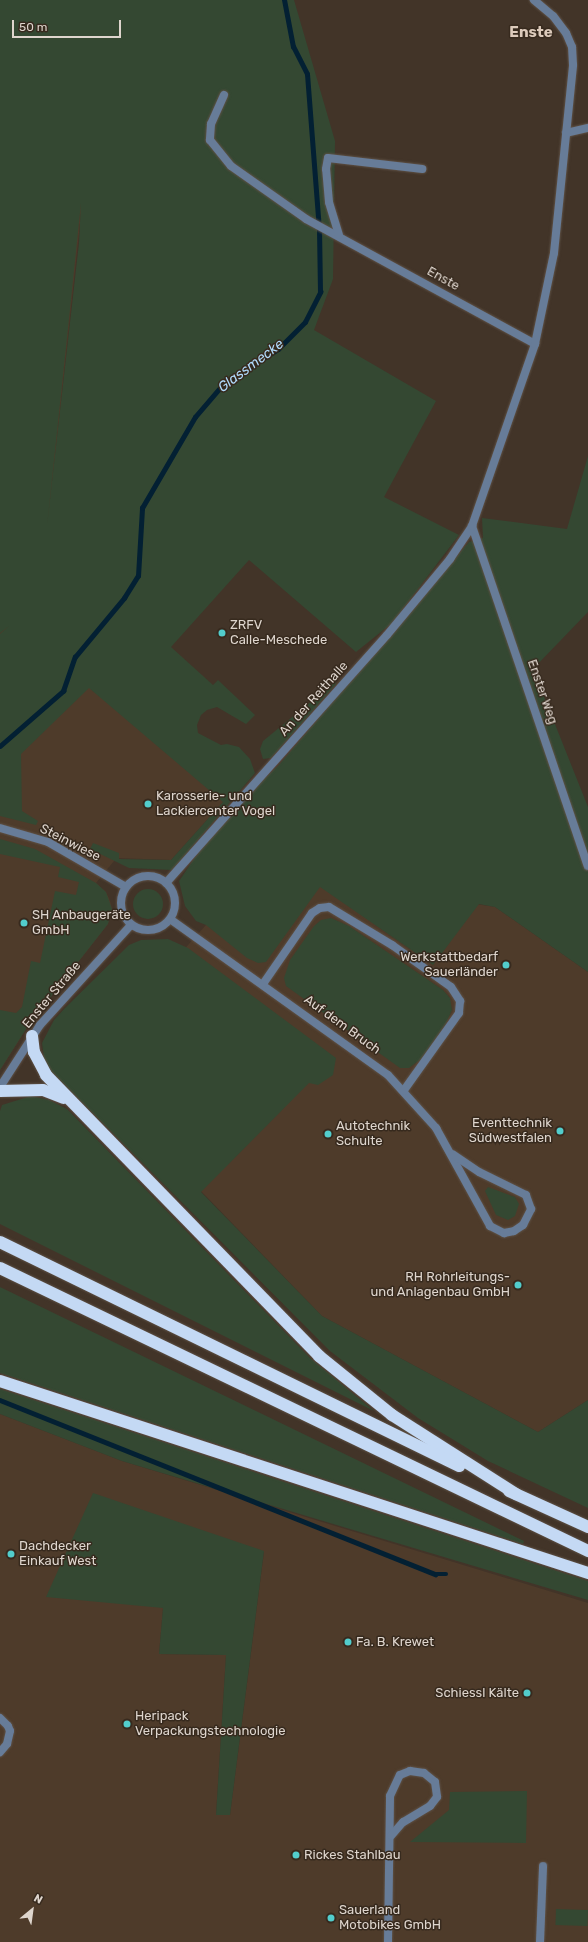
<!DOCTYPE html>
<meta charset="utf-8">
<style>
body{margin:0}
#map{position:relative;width:588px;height:1942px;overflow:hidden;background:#423428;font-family:Rubik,sans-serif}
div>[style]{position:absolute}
.built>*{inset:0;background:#4e3b2a}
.green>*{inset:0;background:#344832;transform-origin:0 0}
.round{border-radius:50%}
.stream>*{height:4.5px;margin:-2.25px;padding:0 2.25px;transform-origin:2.25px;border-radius:2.25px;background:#032033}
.roads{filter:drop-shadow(0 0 1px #5e5146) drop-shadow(0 0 1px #5e5146)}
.minor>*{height:8px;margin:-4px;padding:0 4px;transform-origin:4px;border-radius:4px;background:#677c98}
.minor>.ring{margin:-4px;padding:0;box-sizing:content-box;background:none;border:8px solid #677c98;border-radius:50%}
.motorway>*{height:12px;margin:-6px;padding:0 6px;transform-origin:6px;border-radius:6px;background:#c4d9f4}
.dots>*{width:11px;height:11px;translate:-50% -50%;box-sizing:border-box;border:2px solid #372a1e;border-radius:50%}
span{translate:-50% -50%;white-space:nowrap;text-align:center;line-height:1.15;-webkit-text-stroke:3px #372a1e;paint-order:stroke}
.street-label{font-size:13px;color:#ded5cd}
.poi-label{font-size:13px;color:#ded5cd}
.left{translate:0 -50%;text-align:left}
.right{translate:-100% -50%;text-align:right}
.water-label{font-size:14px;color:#b1dcfd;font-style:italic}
.quarter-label{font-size:15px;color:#dccabb;font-weight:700}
.north{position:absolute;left:12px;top:1890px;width:40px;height:40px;-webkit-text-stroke:3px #372a1e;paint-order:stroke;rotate:29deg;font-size:11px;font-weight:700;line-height:16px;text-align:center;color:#ded5cd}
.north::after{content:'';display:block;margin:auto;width:14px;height:18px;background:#ded5cd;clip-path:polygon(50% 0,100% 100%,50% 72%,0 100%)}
.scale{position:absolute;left:12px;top:20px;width:109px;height:18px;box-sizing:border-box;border:2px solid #ded5cd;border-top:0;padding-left:5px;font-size:12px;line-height:14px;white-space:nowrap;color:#ded5cd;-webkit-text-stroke:3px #372a1e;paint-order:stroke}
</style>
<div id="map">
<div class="built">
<i style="clip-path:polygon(0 168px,82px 204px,42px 580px,233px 791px,171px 860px,116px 858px,114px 861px,96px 883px,106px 892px,110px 901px,112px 909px,108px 924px,28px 1026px,0 1070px)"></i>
<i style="clip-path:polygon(196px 861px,495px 907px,588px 972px,588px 1400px,538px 1432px,322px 1316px,201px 1191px,180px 954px,206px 925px)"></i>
<i style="clip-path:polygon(evenodd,0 1414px,122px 1461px,588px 1603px,588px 1942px,0 1942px,0 1414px,264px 1552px,230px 1815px,216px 1815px,226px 1655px,159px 1654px,163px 1608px,264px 1552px)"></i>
</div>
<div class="green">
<i style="clip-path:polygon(evenodd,0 0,294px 0,335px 141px,333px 279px,314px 330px,436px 401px,384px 497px,459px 535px,392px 623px,356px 652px,249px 560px,171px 647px,213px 685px,218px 680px,255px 715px,246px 724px,217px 707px,207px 710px,201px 715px,197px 725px,198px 733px,221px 745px,227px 744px,239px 747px,250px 759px,255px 773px,172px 870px,129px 868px,90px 849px,93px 843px,119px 853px,119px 859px,171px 860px,223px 802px,89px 688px,21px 754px,22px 811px,38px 821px,36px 825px,0 816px,0 634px,9px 626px,0 633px,0 0,81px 203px,79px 243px,47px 526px,69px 319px,81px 203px)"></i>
<i style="clip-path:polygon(588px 456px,588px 612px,533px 669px,588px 807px,588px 972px,495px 907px,479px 904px,433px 965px,320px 887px,266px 962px,258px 963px,247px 958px,206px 925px,196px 921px,185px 906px,179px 881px,198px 853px,264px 779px,279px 765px,469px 542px,483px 538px,482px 518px,567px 529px)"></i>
<i style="clip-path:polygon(335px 682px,336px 684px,271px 758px,263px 759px,260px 749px,263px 741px)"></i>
<i style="clip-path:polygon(0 839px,35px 849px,96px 883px,106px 892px,112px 909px,108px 924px,28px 1026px,0 1070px,0 1010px,16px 1013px,22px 1007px,31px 961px,40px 963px,55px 891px,76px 895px,79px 882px,58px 877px,60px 867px,0 854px)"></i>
<i class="round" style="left:133px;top:889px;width:30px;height:30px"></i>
<i style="clip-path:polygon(331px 918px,349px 926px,443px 990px,450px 998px,452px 1010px,445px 1025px,421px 1059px,409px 1068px,400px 1068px,286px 986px,284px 978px,290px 960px,314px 926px,321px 920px)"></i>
<i style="clip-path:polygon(168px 939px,188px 948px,336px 1058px,333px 1075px,318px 1085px,309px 1083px,201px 1192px,322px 1316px,538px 1432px,588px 1400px,588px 1508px,488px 1461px,418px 1418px,330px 1351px,45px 1065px,42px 1043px,54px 1020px,65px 1008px,129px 945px,141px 940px)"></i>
<i style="clip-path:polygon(31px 1096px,49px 1100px,67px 1109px,310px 1358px,374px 1411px,0 1224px,0 1111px,2px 1105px)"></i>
<i style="clip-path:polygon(488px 1187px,515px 1197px,519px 1204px,515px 1216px,508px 1220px,496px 1215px,485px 1191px)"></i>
<i style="clip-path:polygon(0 1287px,524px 1541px,523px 1544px,0 1373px)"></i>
<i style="clip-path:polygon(0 1389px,588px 1581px,588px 1600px,122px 1461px,0 1414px)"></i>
<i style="clip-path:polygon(93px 1493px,264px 1551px,230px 1815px,216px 1815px,226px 1655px,159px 1654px,163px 1608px,46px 1597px)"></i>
<i style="clip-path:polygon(527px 1791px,526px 1843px,410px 1842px,449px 1810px,450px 1792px)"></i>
<i style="left:556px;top:1909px;width:32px;height:16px;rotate:2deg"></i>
</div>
<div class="stream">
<i style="left:0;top:746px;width:84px;rotate:-41.1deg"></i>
<i style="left:63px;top:691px;width:36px;rotate:-71deg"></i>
<i style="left:75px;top:657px;width:77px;rotate:-50.3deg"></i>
<i style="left:124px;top:598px;width:26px;rotate:-58deg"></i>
<i style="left:138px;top:576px;width:68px;rotate:-86.6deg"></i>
<i style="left:142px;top:508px;width:105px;rotate:-59.8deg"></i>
<i style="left:195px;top:417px;width:45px;rotate:-49.5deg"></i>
<i style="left:224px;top:383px;width:64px;rotate:-32.2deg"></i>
<i style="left:278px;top:349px;width:38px;rotate:-45deg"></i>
<i style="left:305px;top:322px;width:34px;rotate:-63deg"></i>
<i style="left:320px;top:292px;width:62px;rotate:-90.9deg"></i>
<i style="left:319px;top:230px;width:156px;rotate:-94.4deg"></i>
<i style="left:307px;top:74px;width:30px;rotate:-117deg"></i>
<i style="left:293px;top:47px;width:48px;rotate:-100.8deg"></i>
<i style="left:0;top:1400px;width:469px;rotate:21.8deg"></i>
<i style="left:436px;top:1574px;width:10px"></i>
</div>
<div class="roads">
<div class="minor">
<i style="left:224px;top:95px;width:32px;rotate:114deg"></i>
<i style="left:211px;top:124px;width:16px;rotate:94deg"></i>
<i style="left:210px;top:140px;width:33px;rotate:51deg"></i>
<i style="left:231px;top:166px;width:92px;rotate:35.2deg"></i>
<i style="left:306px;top:219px;width:261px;rotate:28.6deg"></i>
<i style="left:566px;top:133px;width:23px;rotate:-13deg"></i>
<i style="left:339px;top:235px;width:34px;rotate:-107deg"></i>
<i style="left:329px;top:202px;width:33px;rotate:-95deg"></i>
<i style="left:326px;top:169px;width:11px;rotate:-80deg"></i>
<i style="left:328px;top:158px;width:95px;rotate:6.7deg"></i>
<i style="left:472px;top:526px;width:359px;rotate:71.2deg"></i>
<i style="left:0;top:828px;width:50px;rotate:16.3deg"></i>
<i style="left:48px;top:842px;width:90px;rotate:30deg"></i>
<i class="ring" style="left:121px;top:876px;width:46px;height:46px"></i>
<i style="left:166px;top:883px;width:332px;rotate:-48.3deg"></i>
<i style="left:387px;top:635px;width:99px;rotate:-50.3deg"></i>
<i style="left:450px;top:559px;width:40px;rotate:-56deg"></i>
<i style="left:472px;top:526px;width:193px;rotate:-70.9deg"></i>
<i style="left:535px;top:344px;width:93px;rotate:-78.2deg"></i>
<i style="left:554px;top:253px;width:189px;rotate:-84.2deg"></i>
<i style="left:573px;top:65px;width:18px;rotate:-93deg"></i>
<i style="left:572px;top:47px;width:15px;rotate:-113deg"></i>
<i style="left:566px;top:33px;width:21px;rotate:-127deg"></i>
<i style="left:553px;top:16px;width:25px;rotate:-140deg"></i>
<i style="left:170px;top:919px;width:268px;rotate:35.6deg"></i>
<i style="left:388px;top:1075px;width:72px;rotate:47.8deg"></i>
<i style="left:436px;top:1128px;width:112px;rotate:61.1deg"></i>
<i style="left:490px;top:1226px;width:16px;rotate:27deg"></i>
<i style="left:504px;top:1233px;width:10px;rotate:-11deg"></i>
<i style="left:514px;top:1231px;width:11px;rotate:-34deg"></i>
<i style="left:523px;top:1225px;width:18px;rotate:-63deg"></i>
<i style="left:531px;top:1209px;width:15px;rotate:-110deg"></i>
<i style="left:526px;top:1195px;width:52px;rotate:-153.9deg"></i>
<i style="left:479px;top:1172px;width:32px;rotate:-146deg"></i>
<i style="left:263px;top:984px;width:86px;rotate:-55.4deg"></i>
<i style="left:312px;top:913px;width:9px;rotate:-32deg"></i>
<i style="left:320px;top:908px;width:9px;rotate:-6deg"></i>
<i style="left:329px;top:907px;width:74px;rotate:31.1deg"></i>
<i style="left:392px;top:945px;width:72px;rotate:35.4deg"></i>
<i style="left:451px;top:987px;width:17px;rotate:57deg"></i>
<i style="left:460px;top:1001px;width:12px;rotate:95deg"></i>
<i style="left:459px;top:1013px;width:95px;rotate:125.5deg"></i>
<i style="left:0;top:1087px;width:74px;rotate:-57.2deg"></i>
<i style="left:40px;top:1025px;width:135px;rotate:-47.7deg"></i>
<i style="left:0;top:1718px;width:11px;rotate:45deg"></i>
<i style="left:8px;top:1726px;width:5px;rotate:68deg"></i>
<i style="left:10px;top:1731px;width:13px;rotate:103deg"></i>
<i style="left:7px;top:1744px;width:11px;rotate:131deg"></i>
<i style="left:388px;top:1942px;width:146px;rotate:-89.2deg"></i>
<i style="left:390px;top:1796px;width:23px;rotate:-65deg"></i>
<i style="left:400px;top:1775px;width:11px;rotate:-22deg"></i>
<i style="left:410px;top:1771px;width:14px;rotate:8deg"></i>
<i style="left:424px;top:1773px;width:14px;rotate:39deg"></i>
<i style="left:435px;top:1782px;width:15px;rotate:82deg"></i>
<i style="left:437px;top:1797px;width:11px;rotate:128deg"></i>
<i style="left:430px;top:1806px;width:31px;rotate:149deg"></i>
<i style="left:403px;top:1822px;width:18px;rotate:131deg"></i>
<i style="left:540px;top:1942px;width:76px;rotate:-87.7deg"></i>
</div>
<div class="motorway">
<i style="left:32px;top:1036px;width:16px;rotate:83deg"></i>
<i style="left:34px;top:1052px;width:26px;rotate:62deg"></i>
<i style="left:46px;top:1075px;width:392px;rotate:45.8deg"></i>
<i style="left:319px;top:1356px;width:94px;rotate:38.9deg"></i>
<i style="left:392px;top:1415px;width:147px;rotate:32.5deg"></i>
<i style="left:0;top:1091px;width:43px;rotate:-1.3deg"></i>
<i style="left:43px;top:1090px;width:22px;rotate:21deg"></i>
<i style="left:0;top:1242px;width:511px;rotate:26.01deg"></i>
<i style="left:0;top:1268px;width:653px;rotate:25.7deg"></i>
<i style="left:0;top:1381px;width:619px;rotate:18.08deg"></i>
<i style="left:509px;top:1491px;width:87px;rotate:24.5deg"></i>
</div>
</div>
<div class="dots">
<i style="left:222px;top:633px;background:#52cdcc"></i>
<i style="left:148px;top:804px;background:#52cdcc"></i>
<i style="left:24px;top:923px;background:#52cdcc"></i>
<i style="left:506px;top:965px;background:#52cdcc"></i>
<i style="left:560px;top:1131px;background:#52cdcc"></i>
<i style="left:328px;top:1134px;background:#52cdcc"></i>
<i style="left:518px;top:1285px;background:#52cdcc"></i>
<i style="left:11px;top:1554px;background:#52cdcc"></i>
<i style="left:348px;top:1642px;background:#52cdcc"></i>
<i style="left:527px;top:1693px;background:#52cdcc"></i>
<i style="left:127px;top:1724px;background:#52cdcc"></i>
<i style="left:296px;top:1855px;background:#52cdcc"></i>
<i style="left:331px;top:1918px;background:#52cdcc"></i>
</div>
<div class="street-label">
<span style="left:443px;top:279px;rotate:29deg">Enste</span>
<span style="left:542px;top:692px;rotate:71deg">Enster Weg</span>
<span style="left:314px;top:699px;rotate:-48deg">An der Reithalle</span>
<span style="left:70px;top:843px;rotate:27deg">Steinwiese</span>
<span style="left:52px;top:995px;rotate:-50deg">Enster Straße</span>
<span style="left:342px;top:1025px;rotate:36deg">Auf dem Bruch</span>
</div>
<div class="poi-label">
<span class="left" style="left:230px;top:633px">ZRFV<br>Calle-Meschede</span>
<span class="left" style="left:156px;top:804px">Karosserie- und<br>Lackiercenter Vogel</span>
<span class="left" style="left:32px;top:923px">SH Anbaugeräte<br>GmbH</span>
<span class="right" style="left:498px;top:965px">Werkstattbedarf<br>Sauerländer</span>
<span class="right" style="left:552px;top:1131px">Eventtechnik<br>Südwestfalen</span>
<span class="left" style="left:336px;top:1134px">Autotechnik<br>Schulte</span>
<span class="right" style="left:510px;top:1285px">RH Rohrleitungs-<br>und Anlagenbau GmbH</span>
<span class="left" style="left:19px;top:1554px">Dachdecker<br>Einkauf West</span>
<span class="left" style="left:356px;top:1642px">Fa. B. Krewet</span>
<span class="right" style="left:519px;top:1693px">Schiessl Kälte</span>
<span class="left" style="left:135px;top:1724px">Heripack<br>Verpackungstechnologie</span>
<span class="left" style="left:304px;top:1855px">Rickes Stahlbau</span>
<span class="left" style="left:339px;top:1918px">Sauerland<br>Motobikes GmbH</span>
</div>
<div class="water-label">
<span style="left:251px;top:366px;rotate:-37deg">Glassmecke</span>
</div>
<div class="quarter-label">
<span style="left:531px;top:33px">Enste</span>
</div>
<div class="north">N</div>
<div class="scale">50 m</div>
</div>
